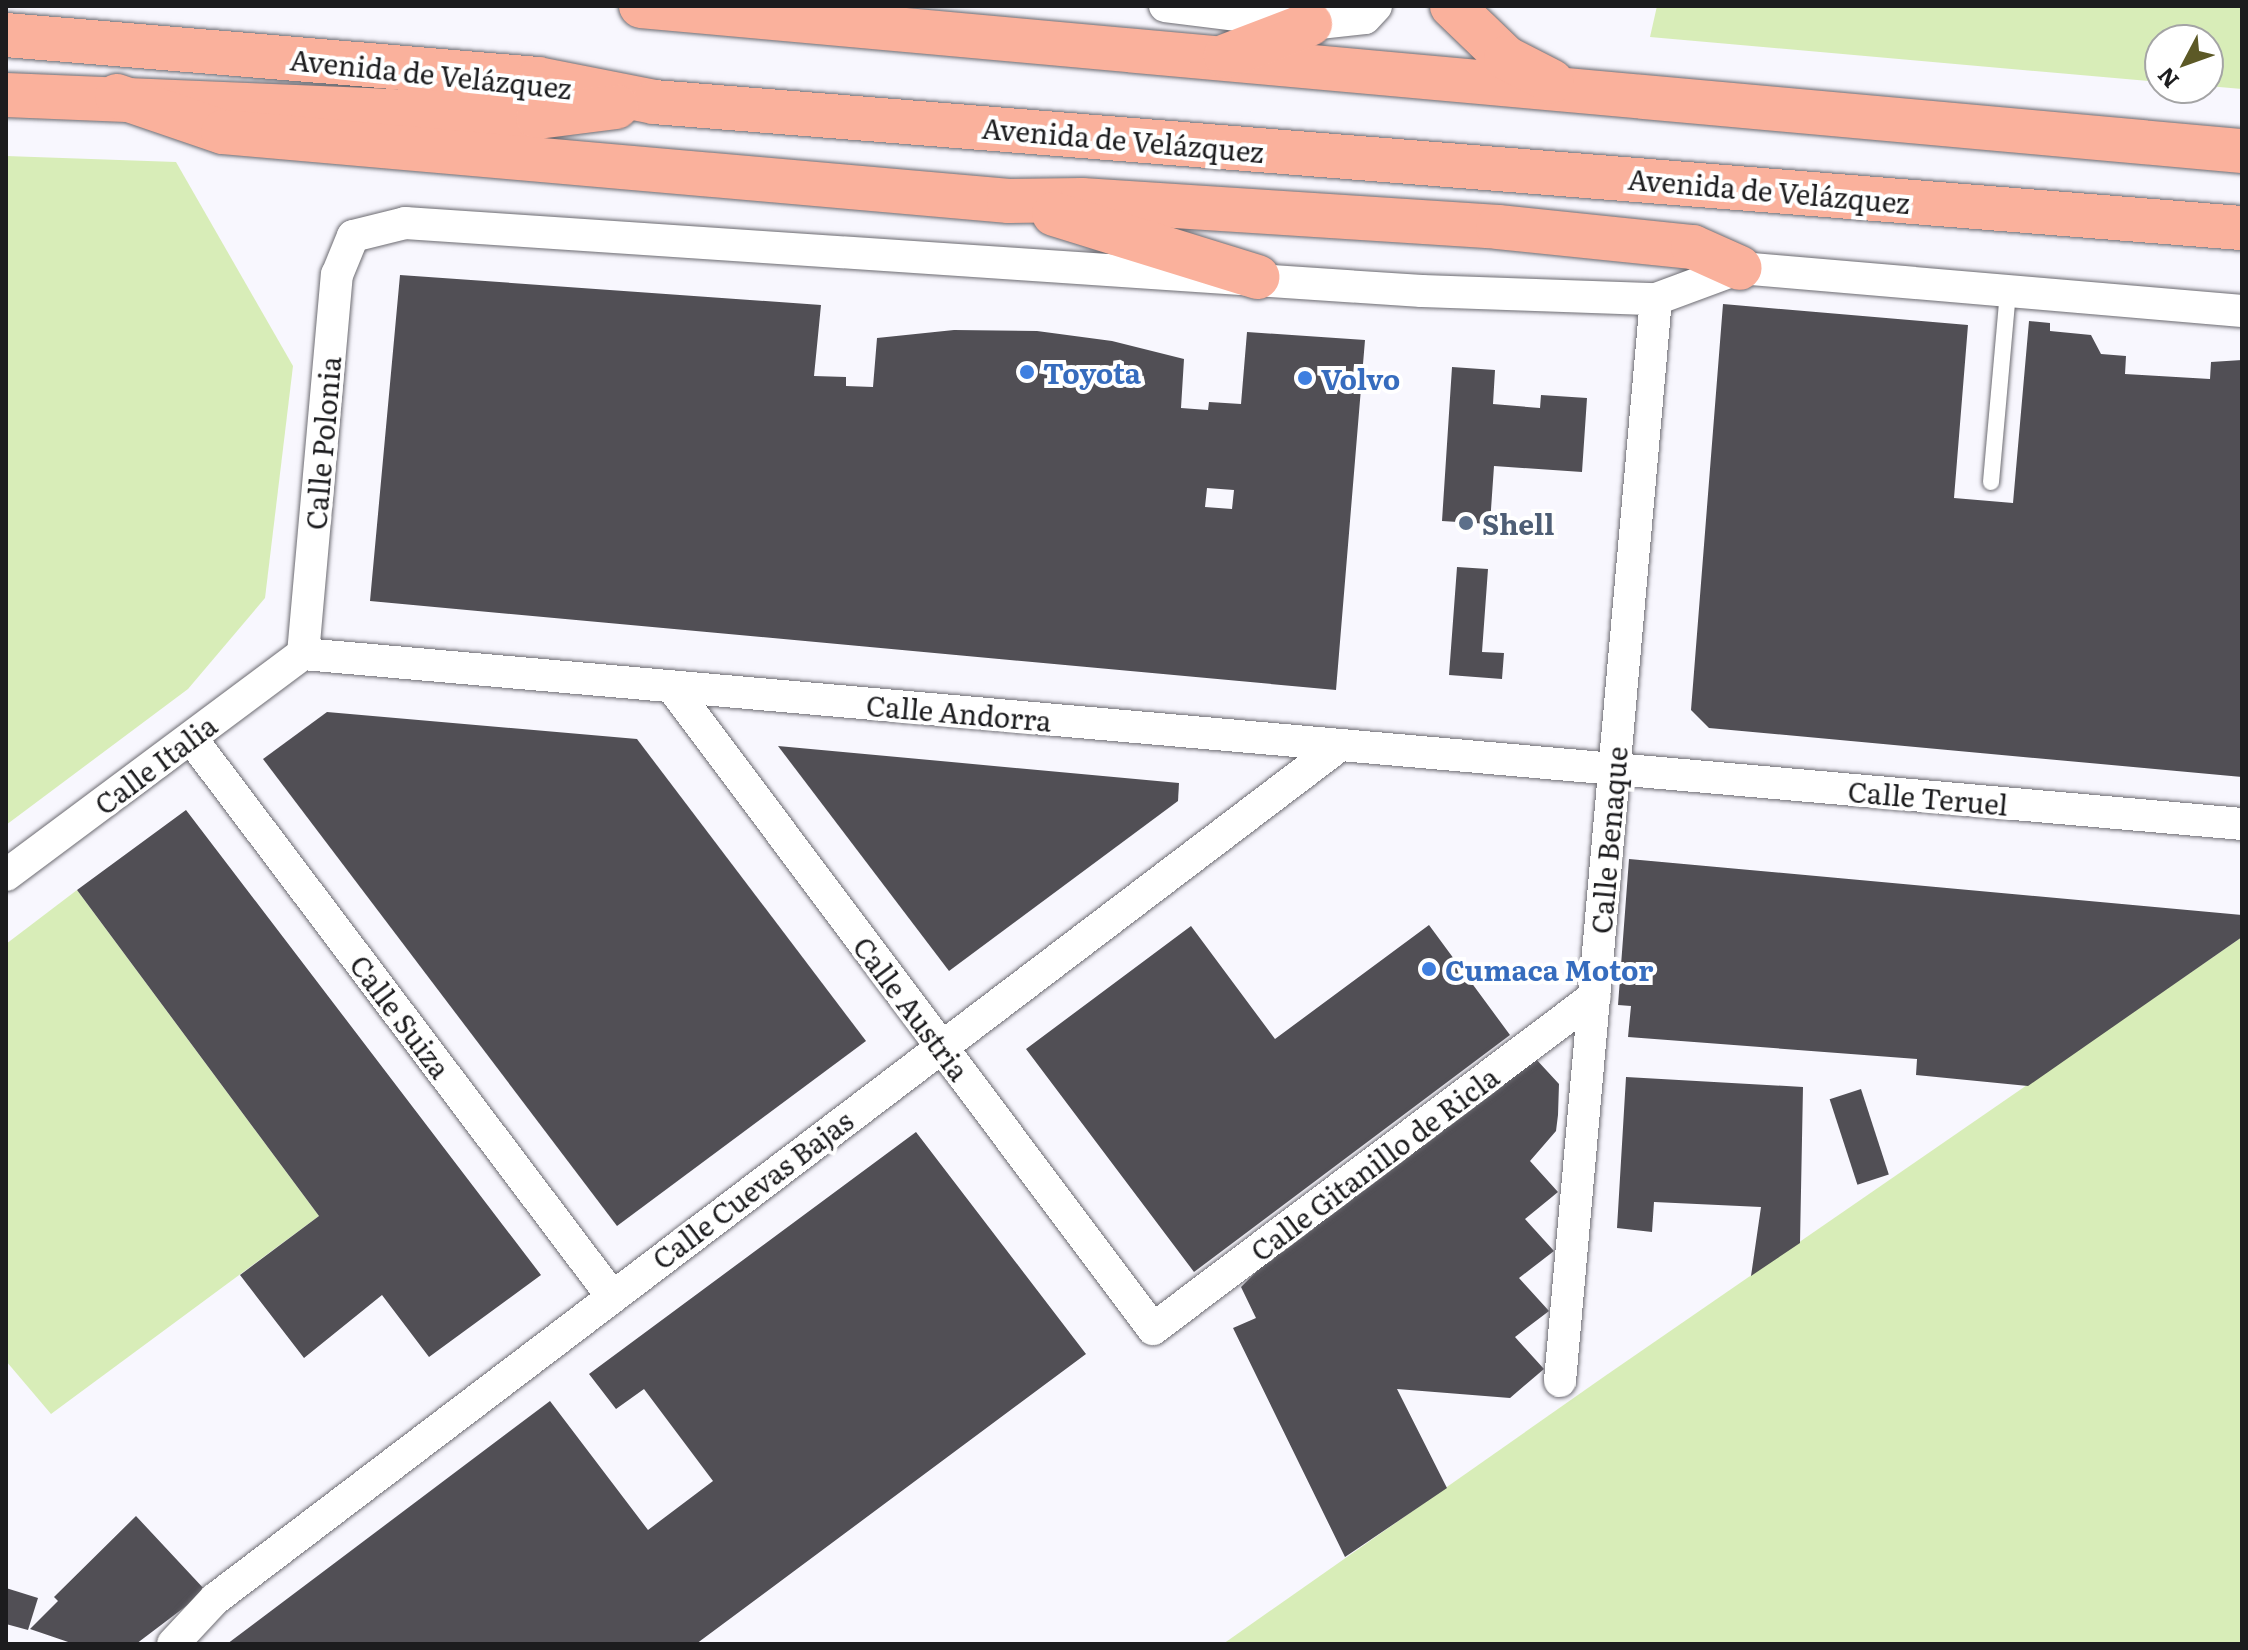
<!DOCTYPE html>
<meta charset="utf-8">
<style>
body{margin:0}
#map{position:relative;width:2248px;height:1650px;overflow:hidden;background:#f8f7fe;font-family:Literata,serif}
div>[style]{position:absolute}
.green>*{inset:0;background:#d8edb8}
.building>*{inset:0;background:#514f55;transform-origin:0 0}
.roads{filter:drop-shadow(0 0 2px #6c6b71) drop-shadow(0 0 2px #6c6b71)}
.lane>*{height:16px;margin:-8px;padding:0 8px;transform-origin:8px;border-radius:8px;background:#fff}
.street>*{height:32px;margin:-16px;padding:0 16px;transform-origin:16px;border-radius:16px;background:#fff}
.highway>*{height:44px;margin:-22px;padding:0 22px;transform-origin:22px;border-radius:22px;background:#fab19c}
.dots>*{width:22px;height:22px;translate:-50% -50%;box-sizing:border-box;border:4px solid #fff;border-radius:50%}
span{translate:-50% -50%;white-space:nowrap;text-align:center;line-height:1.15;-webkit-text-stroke:8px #fff;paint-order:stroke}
.street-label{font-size:28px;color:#1c1c1e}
.shop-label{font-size:28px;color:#366cbe;font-weight:700}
.left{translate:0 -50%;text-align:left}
.service-label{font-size:28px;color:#4e5e75;font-weight:700}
.frame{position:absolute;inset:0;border:8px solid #1c1c1e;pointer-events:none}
.north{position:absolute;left:2144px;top:24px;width:80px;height:80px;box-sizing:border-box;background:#fff;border:2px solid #a4a4a5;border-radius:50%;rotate:229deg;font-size:22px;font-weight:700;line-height:32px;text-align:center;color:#1c1c1e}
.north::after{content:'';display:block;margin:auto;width:28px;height:36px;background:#5c5926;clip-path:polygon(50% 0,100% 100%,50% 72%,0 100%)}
</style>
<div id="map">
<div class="green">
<i style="clip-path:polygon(1657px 6px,2242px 6px,2242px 89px,2208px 86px,2208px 40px,2160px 40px,2160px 82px,1650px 37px)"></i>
<i style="clip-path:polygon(6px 156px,176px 162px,293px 366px,265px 598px,188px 689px,6px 825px)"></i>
<i style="clip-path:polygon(77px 890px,319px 1216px,51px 1414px,6px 1361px,6px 944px)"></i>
<i style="clip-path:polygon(2242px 937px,2242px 1644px,1223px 1644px,1605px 1376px)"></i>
</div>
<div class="building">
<i style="clip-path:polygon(evenodd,400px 275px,821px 305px,814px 376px,846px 377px,846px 386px,873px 387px,877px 338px,954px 330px,1037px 331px,1112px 341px,1184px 359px,1181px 408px,1208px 410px,1209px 402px,1241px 404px,1247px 332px,1365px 340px,1336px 690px,370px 601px,400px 275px,1207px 488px,1234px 490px,1232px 509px,1205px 507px,1207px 488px)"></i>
<i style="clip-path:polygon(1723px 304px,1968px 325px,1954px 498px,2013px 503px,2029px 321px,2050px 323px,2050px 331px,2091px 335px,2101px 354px,2126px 356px,2125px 374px,2210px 379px,2211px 362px,2242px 360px,2242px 777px,1709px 728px,1691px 710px)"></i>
<i style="clip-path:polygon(1452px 367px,1495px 370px,1493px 404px,1540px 408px,1541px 395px,1587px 398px,1582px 472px,1494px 466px,1490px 524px,1442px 521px)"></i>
<i style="clip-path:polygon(1457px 567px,1488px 569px,1482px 652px,1504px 653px,1502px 679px,1449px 675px)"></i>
<i style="clip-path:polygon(327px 712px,637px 739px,866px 1041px,617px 1226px,263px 759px)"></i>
<i style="clip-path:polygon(778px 746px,1179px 783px,1178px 801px,949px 971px)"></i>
<i style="clip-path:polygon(186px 810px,541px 1275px,429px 1357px,382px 1295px,304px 1358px,240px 1275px,319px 1216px,77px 890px)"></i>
<i style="clip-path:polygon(1629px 859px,2242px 915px,2242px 937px,2028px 1086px,1916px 1075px,1917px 1059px,1628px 1037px,1631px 1006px,1618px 1005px)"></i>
<i style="clip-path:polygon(1429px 925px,1510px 1035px,1194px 1272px,1026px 1049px,1191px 926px,1275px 1039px)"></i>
<i style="clip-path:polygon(1535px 1058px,1559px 1084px,1558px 1115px,1556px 1131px,1530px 1161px,1558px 1192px,1525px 1219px,1554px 1251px,1519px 1278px,1549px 1311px,1515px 1337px,1544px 1369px,1510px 1398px,1397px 1389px,1447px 1488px,1345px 1557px,1233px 1328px,1256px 1318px,1241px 1287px,1270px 1258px)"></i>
<i style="clip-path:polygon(1626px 1077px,1803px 1087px,1800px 1243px,1751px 1276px,1761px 1207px,1654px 1202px,1652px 1232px,1617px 1228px)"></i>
<i style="left:1861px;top:1089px;width:90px;height:33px;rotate:72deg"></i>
<i style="clip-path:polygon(916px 1132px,1086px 1354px,696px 1644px,227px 1644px,550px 1401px,648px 1530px,713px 1481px,644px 1389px,616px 1409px,589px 1374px)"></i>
<i style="clip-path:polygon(136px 1516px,206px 1591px,136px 1644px,74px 1644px,30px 1629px,58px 1601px,54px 1597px)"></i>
<i style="clip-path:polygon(6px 1588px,38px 1598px,28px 1630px,6px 1624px)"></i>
</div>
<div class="roads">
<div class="lane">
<i style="left:1991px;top:482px;width:192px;rotate:-84.9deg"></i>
</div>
<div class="street">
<i style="left:1165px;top:6px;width:146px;rotate:7.1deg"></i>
<i style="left:1310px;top:24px;width:55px;rotate:-6.2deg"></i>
<i style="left:1365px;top:18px;width:16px;rotate:-47deg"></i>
<i style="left:303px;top:654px;width:381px;rotate:-84.9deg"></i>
<i style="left:337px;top:275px;width:42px;rotate:-67.7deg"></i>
<i style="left:353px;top:236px;width:54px;rotate:-14deg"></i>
<i style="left:405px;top:223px;width:1019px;rotate:3.83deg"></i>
<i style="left:1422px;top:291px;width:234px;rotate:2deg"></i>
<i style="left:1656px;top:299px;width:90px;rotate:-20.3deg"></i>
<i style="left:1740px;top:268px;width:504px;rotate:4.9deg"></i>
<i style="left:303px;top:654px;width:1946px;rotate:5.01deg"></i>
<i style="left:672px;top:687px;width:802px;rotate:53.16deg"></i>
<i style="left:1153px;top:1329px;width:553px;rotate:-36.99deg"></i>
<i style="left:191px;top:738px;width:698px;rotate:52.98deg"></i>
<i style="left:6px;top:875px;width:370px;rotate:-36.7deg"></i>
<i style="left:1560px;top:1381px;width:1086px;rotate:-84.93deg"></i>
<i style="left:173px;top:1644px;width:62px;rotate:-47deg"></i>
<i style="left:215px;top:1599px;width:1412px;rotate:-37.2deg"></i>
</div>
<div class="highway">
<i style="left:641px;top:6px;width:1608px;rotate:5.18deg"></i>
<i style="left:1452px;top:6px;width:75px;rotate:43.9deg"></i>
<i style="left:1506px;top:58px;width:51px;rotate:27.1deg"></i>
<i style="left:6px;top:35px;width:534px;rotate:4.73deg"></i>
<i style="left:538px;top:79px;width:118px;rotate:11.2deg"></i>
<i style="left:654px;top:102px;width:1593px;rotate:4.54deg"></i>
<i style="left:1226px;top:56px;width:90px;rotate:-20.9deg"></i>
<i style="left:6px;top:95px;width:532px;rotate:2.37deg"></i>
<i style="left:538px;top:117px;width:79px;rotate:-7.3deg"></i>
<i style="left:117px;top:96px;width:112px;rotate:18.8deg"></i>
<i style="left:223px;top:132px;width:789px;rotate:5.02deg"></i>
<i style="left:1009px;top:201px;width:73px;rotate:-0.8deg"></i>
<i style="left:1082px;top:200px;width:417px;rotate:3.7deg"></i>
<i style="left:1498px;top:227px;width:196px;rotate:5.9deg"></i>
<i style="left:1693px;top:247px;width:51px;rotate:24.1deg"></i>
<i style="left:1054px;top:214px;width:213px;rotate:17.2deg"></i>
</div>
</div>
<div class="dots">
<i style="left:1027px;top:372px;background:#3f7fe0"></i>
<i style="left:1305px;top:378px;background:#3f7fe0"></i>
<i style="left:1466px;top:523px;background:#5c6f8a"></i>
<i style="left:1429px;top:969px;background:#3f7fe0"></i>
</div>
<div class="street-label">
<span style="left:431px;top:73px;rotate:6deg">Avenida de Velázquez</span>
<span style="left:1123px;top:139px;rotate:5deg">Avenida de Velázquez</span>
<span style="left:1769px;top:190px;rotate:5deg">Avenida de Velázquez</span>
<span style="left:322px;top:443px;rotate:-85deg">Calle Polonia</span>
<span style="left:959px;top:712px;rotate:5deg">Calle Andorra</span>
<span style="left:155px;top:764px;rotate:-37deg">Calle Italia</span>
<span style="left:1928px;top:797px;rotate:5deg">Calle Teruel</span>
<span style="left:1608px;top:840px;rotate:-85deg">Calle Benaque</span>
<span style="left:912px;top:1008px;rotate:53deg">Calle Austria</span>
<span style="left:401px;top:1016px;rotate:53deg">Calle Suiza</span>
<span style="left:1374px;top:1163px;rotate:-37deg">Calle Gitanillo de Ricla</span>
<span style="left:752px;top:1189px;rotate:-37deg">Calle Cuevas Bajas</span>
</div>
<div class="shop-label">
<span class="left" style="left:1043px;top:372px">Toyota</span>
<span class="left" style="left:1321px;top:378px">Volvo</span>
<span class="left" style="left:1445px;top:969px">Cumaca Motor</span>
</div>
<div class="service-label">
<span class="left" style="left:1482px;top:523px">Shell</span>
</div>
<div class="frame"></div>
<div class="north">N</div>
</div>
